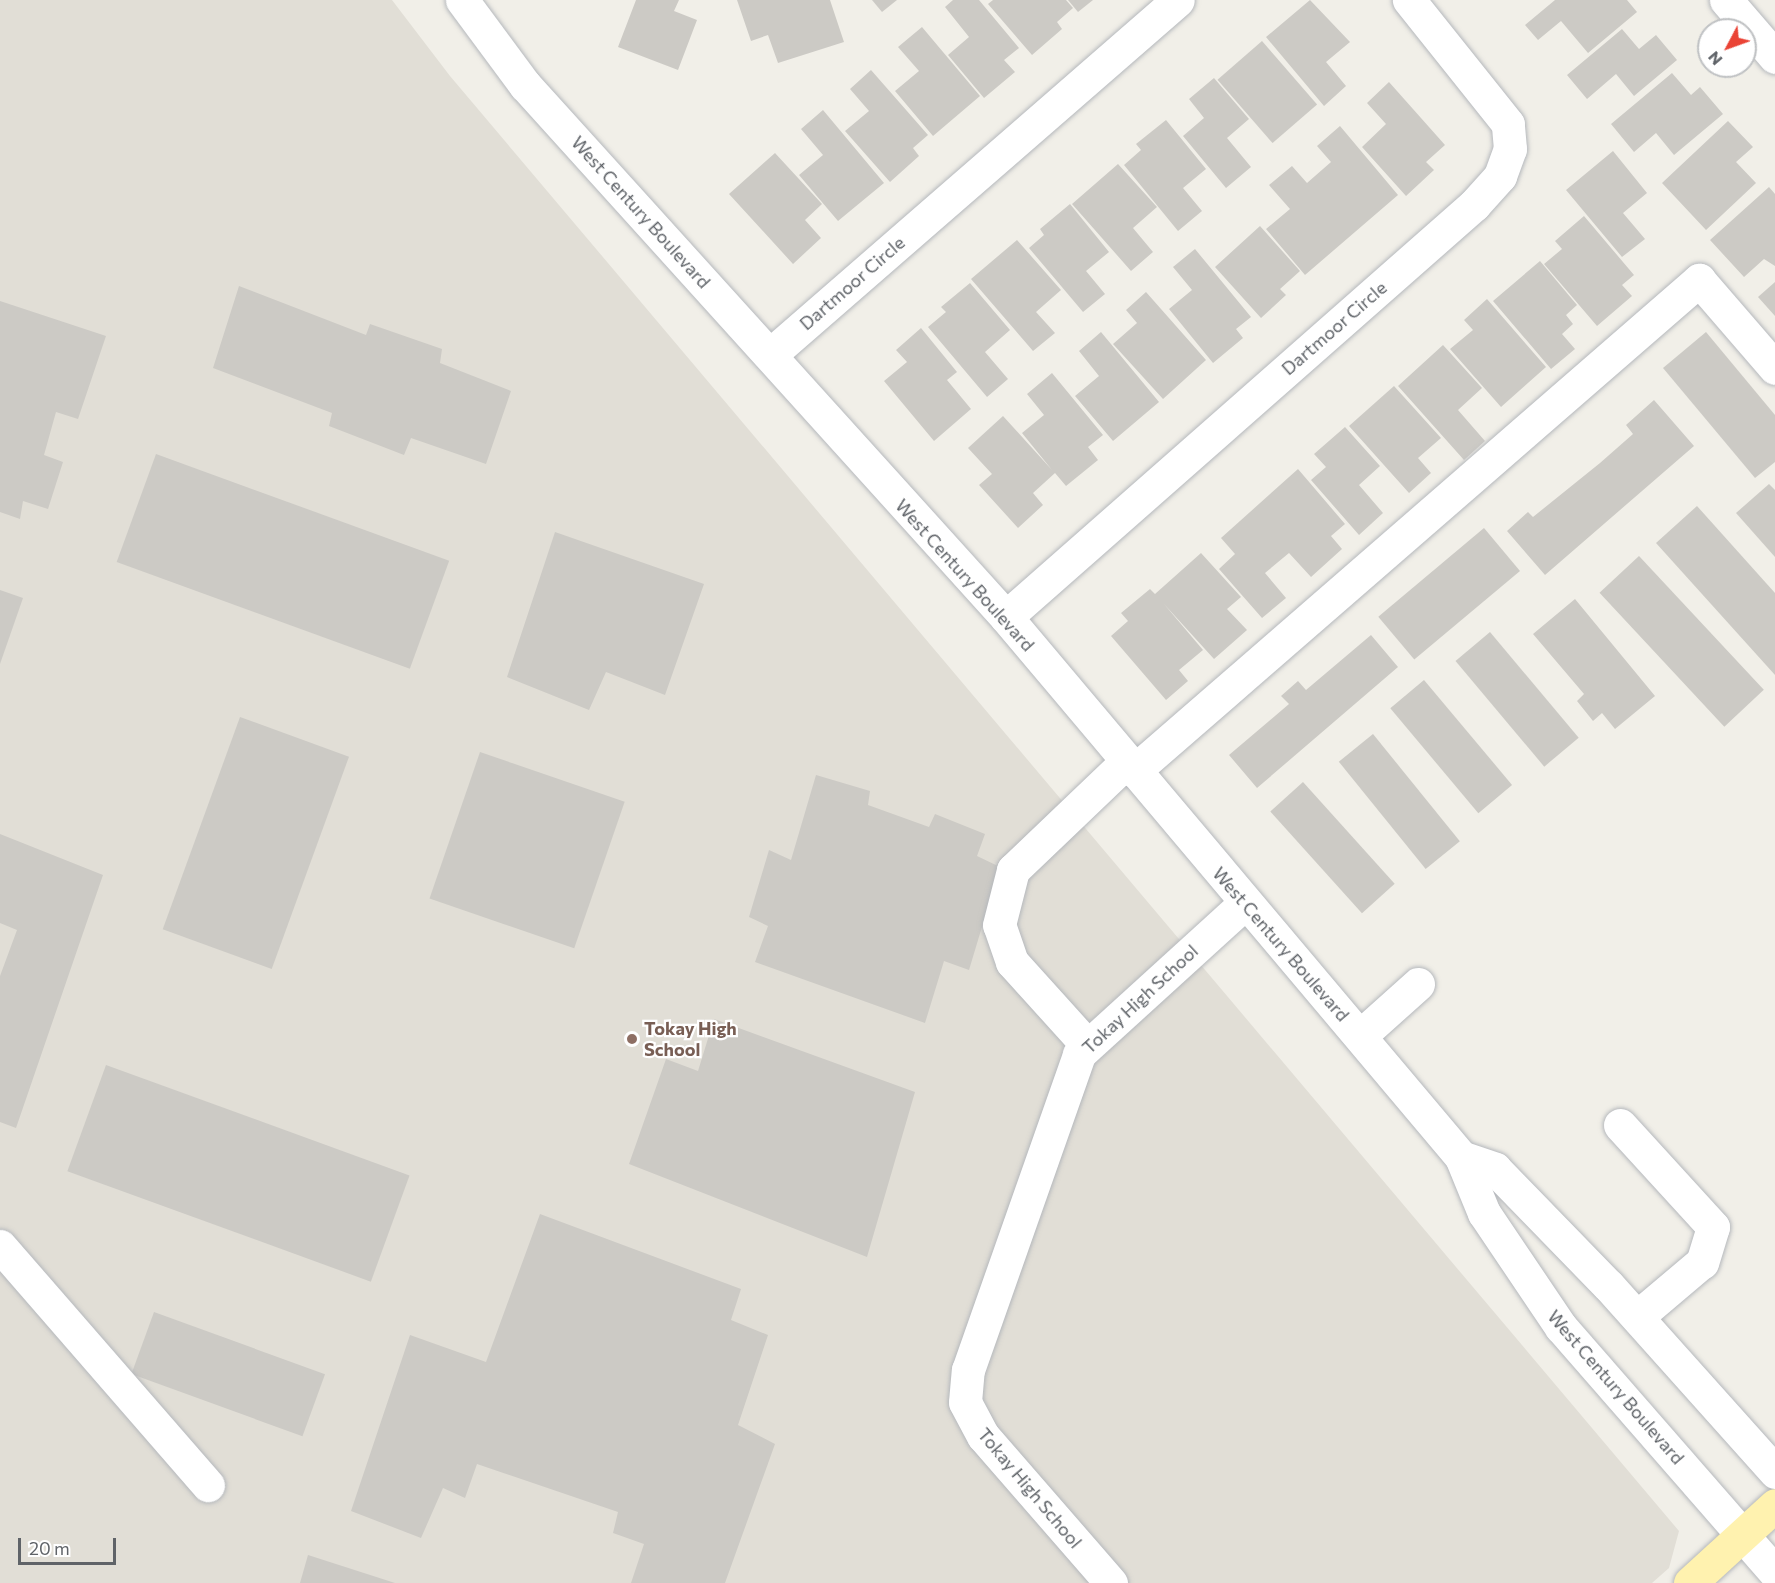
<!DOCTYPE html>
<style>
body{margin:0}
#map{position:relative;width:1775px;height:1583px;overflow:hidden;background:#f1efe8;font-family:Commissioner,sans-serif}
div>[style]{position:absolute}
.education>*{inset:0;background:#e1ded6}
.building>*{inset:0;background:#cccac5;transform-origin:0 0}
.roads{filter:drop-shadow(0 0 2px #b5b8bc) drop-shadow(0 0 2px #b5b8bc)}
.minor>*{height:33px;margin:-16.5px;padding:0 16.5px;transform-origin:16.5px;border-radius:16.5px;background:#fff}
.major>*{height:33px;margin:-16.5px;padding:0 16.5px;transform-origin:16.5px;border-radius:16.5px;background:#fff2af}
.dots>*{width:16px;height:16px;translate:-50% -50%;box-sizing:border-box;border:3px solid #fff;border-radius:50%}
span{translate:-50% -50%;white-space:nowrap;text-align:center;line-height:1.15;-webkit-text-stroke:4.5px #fff;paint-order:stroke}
.street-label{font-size:18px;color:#5f6368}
.education-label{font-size:18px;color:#785e54;font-weight:700}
.left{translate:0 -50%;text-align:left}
.north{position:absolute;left:1697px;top:18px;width:60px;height:60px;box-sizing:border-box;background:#fff;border:2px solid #bfc1c3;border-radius:50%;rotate:229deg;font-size:16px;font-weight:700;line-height:24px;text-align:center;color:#5f6368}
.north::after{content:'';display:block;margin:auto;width:21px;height:27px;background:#ea4335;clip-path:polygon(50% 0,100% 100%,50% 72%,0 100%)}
.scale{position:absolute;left:18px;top:1538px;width:98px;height:27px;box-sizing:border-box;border:3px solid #5f6368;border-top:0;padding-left:8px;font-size:18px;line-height:21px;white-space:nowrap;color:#5f6368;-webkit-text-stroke:4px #fff;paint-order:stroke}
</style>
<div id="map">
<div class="education">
<i style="clip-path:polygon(0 0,392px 0,450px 76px,1679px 1531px,1669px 1568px,1652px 1583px,0 1583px)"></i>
</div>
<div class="building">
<i style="clip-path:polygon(636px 0,679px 0,674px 11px,697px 20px,678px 70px,618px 47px)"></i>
<i style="clip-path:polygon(737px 0,830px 0,844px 42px,778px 63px,768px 35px,751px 41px)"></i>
<i style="clip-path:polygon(872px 0,897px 0,882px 12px)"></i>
<i style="clip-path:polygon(953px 0,979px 0,1019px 48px,1004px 60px,1015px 72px,984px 98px,948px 55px,969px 37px,945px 7px)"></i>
<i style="clip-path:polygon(993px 0,1066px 0,1073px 8px,1057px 22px,1062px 29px,1032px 55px,988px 4px)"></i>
<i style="clip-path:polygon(1068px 0,1093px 0,1078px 12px)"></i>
<i style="clip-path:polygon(1310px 0,1350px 42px,1326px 62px,1346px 86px,1324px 106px,1266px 37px)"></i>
<i style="clip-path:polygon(1555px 0,1627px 0,1637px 12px,1588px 53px,1561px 21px,1538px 40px,1525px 25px)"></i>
<i style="clip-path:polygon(922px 27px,980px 96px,933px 136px,895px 91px,919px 71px,898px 47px)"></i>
<i style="clip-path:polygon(1622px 29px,1639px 49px,1656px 35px,1677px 60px,1634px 96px,1616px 74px,1587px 99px,1567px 75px)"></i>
<i style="left:1262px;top:41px;width:84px;height:59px;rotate:49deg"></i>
<i style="clip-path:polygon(871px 70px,928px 135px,913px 148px,919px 156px,890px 182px,845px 131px,869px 111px,850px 89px)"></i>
<i style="clip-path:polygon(1672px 73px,1691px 95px,1700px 87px,1723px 114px,1674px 155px,1656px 133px,1634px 152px,1611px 124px)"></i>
<i style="clip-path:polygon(1214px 78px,1249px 119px,1227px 138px,1251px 167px,1226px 188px,1183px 136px,1204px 118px,1189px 99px)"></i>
<i style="clip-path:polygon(1389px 82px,1445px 145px,1426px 162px,1434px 170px,1406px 196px,1362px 147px,1386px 124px,1367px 103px)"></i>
<i style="clip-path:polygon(823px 110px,884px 183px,838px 221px,799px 175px,823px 155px,801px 129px)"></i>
<i style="clip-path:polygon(1166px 120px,1206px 169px,1183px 188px,1202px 211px,1178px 231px,1124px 165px,1141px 150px,1136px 144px)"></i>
<i style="clip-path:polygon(1728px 121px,1753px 147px,1736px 162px,1756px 183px,1706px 230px,1662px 183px)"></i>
<i style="clip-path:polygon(1340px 126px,1398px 195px,1305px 275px,1266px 229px,1290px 209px,1269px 185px,1292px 166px,1307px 183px,1331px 162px,1317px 146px)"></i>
<i style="clip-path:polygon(1613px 151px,1647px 193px,1623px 213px,1645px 239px,1622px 257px,1566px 190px)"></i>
<i style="clip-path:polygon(775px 153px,822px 204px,805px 220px,821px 238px,793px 264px,729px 194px)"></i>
<i style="clip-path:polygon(1118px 164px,1157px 207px,1133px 228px,1153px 252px,1131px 271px,1072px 204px)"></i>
<i style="clip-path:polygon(1769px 187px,1775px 194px,1775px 266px,1764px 259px,1744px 277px,1710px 240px)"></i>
<i style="clip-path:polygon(1070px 204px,1109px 252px,1086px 271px,1105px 294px,1083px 312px,1029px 248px,1044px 235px,1040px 229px)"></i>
<i style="clip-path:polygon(1584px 216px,1634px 275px,1622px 285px,1632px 296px,1597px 326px,1544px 264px,1562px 249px,1555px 241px)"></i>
<i style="clip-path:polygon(1260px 226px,1300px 271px,1280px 289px,1286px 295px,1261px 318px,1215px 267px)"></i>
<i style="clip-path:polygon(1017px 240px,1061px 290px,1036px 312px,1055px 333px,1033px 351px,971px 279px)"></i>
<i style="clip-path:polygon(1195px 249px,1251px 317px,1236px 329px,1243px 338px,1213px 363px,1169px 309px,1192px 290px,1173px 267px)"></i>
<i style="clip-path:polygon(1540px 261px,1577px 305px,1566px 315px,1573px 324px,1562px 334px,1575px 349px,1551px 369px,1493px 301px)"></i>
<i style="clip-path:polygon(1775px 282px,1775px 316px,1758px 297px)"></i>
<i style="clip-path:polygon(970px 283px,1010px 330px,985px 352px,1008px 379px,987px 397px,928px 327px,946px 312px,941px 307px)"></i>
<i style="clip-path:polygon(239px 286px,366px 335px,370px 324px,442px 349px,440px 363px,511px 391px,486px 464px,411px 438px,404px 455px,329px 426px,332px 413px,213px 368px)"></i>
<i style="clip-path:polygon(1146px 292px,1206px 360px,1163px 399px,1113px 344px,1137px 323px,1126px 310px)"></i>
<i style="clip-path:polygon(1487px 299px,1546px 367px,1501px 407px,1450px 349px,1473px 330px,1464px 320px)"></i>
<i style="clip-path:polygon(0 301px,106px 336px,78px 419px,56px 412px,44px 455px,63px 462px,48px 509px,23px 501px,20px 519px,0 512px)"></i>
<i style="clip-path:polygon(921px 328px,957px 372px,947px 380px,971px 409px,934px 441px,884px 381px,907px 362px,896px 350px)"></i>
<i style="clip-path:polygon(1101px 332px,1159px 402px,1113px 441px,1075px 396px,1099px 376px,1079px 351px)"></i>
<i style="clip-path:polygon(1706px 332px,1775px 415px,1775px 462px,1755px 478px,1663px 368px)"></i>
<i style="clip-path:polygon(1443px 345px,1482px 388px,1458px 410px,1485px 441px,1464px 460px,1398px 386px)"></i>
<i style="clip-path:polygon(1052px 373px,1103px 435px,1088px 447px,1098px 460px,1066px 486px,1055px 473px,1033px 493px,1043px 505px,1018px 528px,979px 485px,992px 474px,968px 448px,1003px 416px,1052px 470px,1022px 433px,1044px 415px,1027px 394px)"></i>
<i style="clip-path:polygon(1394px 386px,1441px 438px,1418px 458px,1431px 473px,1409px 493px,1349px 426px)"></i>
<i style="clip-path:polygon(1654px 400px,1694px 446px,1545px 575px,1507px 531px,1528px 512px,1533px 517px,1600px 463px,1633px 434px,1626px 425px)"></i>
<i style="clip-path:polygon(1345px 427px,1380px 466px,1359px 485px,1383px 513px,1359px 535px,1311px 480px,1326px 467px,1314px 454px)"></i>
<i style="left:156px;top:454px;width:312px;height:115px;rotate:20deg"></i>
<i style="clip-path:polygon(1298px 469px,1345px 524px,1331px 536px,1342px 549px,1311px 577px,1289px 553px,1265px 573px,1286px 598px,1262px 618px,1219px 569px,1235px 554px,1221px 538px)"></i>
<i style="clip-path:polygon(1769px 484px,1775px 490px,1775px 557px,1736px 513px)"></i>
<i style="clip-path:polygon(1697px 506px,1775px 593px,1775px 675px,1656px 543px)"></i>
<i style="left:1484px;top:528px;width:56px;height:138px;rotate:50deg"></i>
<i style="clip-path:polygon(555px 532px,704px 584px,665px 695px,606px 672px,589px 710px,507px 677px)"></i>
<i style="clip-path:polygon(1201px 553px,1241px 597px,1227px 609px,1247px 630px,1214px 659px,1164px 604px,1203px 650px,1179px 670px,1188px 681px,1166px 700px,1111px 636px,1128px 621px,1121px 613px,1150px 589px,1155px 594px)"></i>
<i style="left:1639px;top:556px;width:183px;height:54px;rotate:47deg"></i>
<i style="clip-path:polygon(0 590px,23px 598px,0 664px)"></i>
<i style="clip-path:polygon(1575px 599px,1655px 696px,1615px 729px,1602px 713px,1593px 721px,1577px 701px,1584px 694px,1533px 634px)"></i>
<i style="left:1490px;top:632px;width:138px;height:45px;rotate:50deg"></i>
<i style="clip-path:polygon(1371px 635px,1398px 667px,1257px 788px,1229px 755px,1289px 704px,1281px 696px,1298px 681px,1306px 690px)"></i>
<i style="left:1424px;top:680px;width:137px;height:44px;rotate:50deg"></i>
<i style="left:240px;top:717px;width:116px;height:226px;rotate:20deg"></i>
<i style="left:1373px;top:734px;width:138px;height:44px;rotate:51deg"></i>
<i style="left:480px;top:752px;width:153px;height:155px;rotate:19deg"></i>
<i style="clip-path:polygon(816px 775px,870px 791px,868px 805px,929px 827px,935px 814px,985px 834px,977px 856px,1000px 867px,969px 970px,944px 961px,925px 1023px,755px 962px,768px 926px,749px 917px,769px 850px,791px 860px)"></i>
<i style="left:1303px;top:782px;width:137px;height:44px;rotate:48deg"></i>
<i style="clip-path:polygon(0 834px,103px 875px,16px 1128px,0 1122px,0 976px,17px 930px,0 923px)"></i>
<i style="clip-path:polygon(714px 1019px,915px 1092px,867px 1257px,629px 1164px,666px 1059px,698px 1071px)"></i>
<i style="left:106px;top:1065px;width:323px;height:113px;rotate:20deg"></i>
<i style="clip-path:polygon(540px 1214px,741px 1289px,731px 1320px,768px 1335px,738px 1425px,775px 1444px,725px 1583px,631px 1583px,644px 1544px,613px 1533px,618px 1512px,477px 1464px,465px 1498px,443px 1488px,421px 1538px,351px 1511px,410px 1335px,486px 1362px)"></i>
<i style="left:154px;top:1312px;width:182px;height:66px;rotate:20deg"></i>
<i style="clip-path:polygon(308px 1555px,395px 1583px,300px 1583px)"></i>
</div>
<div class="roads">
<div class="minor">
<i style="left:462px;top:0;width:106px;rotate:53.5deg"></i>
<i style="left:525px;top:85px;width:717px;rotate:47.88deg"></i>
<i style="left:1006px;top:617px;width:706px;rotate:49.88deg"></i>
<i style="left:1461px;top:1157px;width:61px;rotate:67.7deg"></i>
<i style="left:1484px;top:1213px;width:138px;rotate:56deg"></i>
<i style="left:1561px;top:1327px;width:325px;rotate:48.9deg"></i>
<i style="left:1726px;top:0;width:75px;rotate:49.3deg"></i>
<i style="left:771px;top:354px;width:539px;rotate:-41.02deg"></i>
<i style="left:1006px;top:617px;width:624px;rotate:-41.36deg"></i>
<i style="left:1474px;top:205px;width:39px;rotate:-48deg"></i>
<i style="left:1500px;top:176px;width:29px;rotate:-70deg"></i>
<i style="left:1510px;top:149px;width:25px;rotate:-95deg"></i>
<i style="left:1508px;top:124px;width:159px;rotate:-128.6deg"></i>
<i style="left:1134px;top:771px;width:749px;rotate:-40.99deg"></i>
<i style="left:1699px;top:280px;width:116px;rotate:49.2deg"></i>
<i style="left:1360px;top:1036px;width:78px;rotate:-41.9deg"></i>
<i style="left:1087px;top:1045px;width:112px;rotate:-132.1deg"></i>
<i style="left:1012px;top:962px;width:39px;rotate:-109deg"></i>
<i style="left:999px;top:925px;width:57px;rotate:-75.7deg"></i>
<i style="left:1013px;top:870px;width:156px;rotate:-43.7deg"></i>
<i style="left:1620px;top:1125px;width:138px;rotate:47.6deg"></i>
<i style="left:1713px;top:1227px;width:37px;rotate:107deg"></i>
<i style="left:1702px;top:1262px;width:85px;rotate:139.8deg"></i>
<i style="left:1461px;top:1157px;width:36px;rotate:19deg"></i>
<i style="left:1495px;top:1169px;width:162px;rotate:45.8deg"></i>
<i style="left:1608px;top:1285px;width:251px;rotate:48.2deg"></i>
<i style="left:0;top:1246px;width:317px;rotate:49deg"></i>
<i style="left:1111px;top:1583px;width:195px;rotate:-131deg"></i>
<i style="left:983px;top:1436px;width:38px;rotate:-118deg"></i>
<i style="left:965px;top:1402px;width:32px;rotate:-85deg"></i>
<i style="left:968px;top:1370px;width:335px;rotate:-70.6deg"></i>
<i style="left:1079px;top:1054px;width:224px;rotate:-42.3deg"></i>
</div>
<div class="major">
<i style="left:1690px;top:1583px;width:115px;rotate:-42.5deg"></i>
</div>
</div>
<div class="dots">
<i style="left:632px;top:1039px;background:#8d6e63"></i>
</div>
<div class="street-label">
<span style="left:641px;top:212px;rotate:48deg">West Century Boulevard</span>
<span style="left:852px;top:283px;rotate:-41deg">Dartmoor Circle</span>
<span style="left:1334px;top:328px;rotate:-41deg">Dartmoor Circle</span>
<span style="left:965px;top:575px;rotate:48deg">West Century Boulevard</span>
<span style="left:1281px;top:944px;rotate:49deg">West Century Boulevard</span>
<span style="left:1140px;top:999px;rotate:-43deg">Tokay High School</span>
<span style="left:1616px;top:1387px;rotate:49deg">West Century Boulevard</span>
<span style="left:1030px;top:1488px;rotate:50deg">Tokay High School</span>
</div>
<div class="education-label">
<span class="left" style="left:644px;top:1039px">Tokay High<br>School</span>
</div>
<div class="north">N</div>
<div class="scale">20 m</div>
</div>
